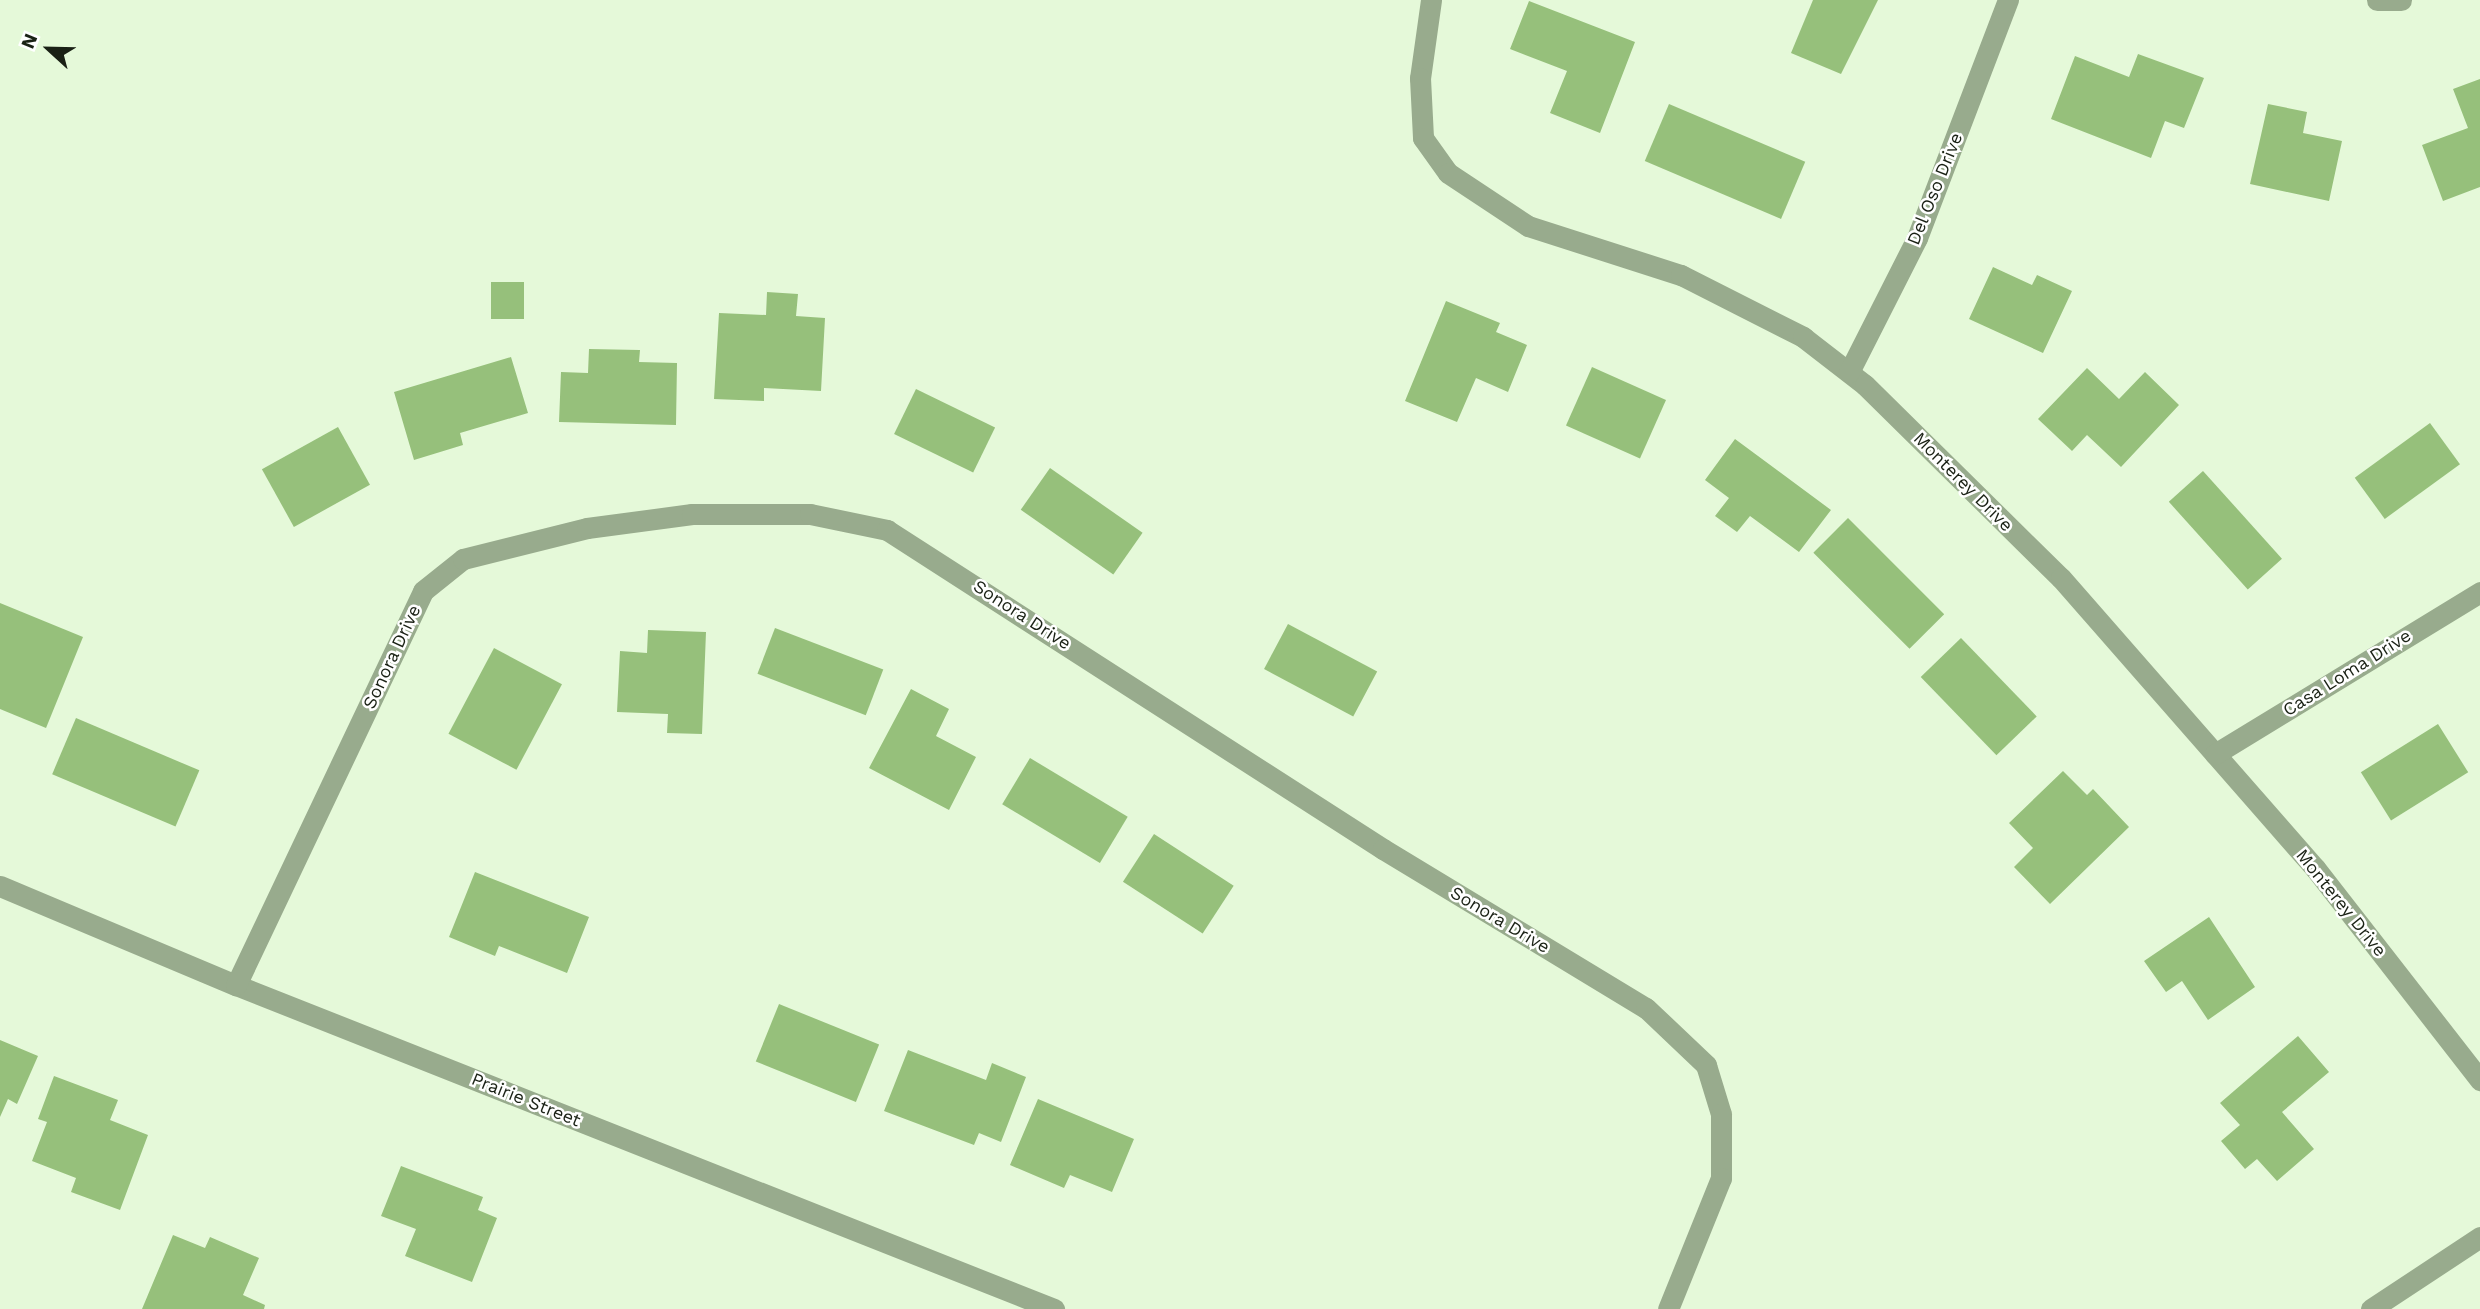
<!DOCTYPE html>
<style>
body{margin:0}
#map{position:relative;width:2480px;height:1309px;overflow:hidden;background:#e5f9d9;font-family:"Work Sans",sans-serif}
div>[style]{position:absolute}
.building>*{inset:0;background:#96c07b;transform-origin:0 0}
.minor>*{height:21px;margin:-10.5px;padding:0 10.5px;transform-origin:10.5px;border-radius:10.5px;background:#98ab8d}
span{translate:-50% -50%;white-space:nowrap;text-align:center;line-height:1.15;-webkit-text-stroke:5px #fff;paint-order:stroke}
.street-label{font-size:18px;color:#1a2115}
.north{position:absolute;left:14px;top:14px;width:70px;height:70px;-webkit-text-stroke:5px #fff;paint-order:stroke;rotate:292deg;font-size:19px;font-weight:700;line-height:28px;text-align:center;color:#1a2115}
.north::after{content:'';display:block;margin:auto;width:24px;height:32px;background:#1a2115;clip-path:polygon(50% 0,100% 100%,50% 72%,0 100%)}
</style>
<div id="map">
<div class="building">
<i style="clip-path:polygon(1813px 0,1878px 0,1841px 74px,1791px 53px)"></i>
<i style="clip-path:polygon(1529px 1px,1635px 42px,1600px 133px,1550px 113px,1567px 71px,1510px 49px)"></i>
<i style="clip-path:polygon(2138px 54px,2204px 78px,2184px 128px,2165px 121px,2151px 158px,2051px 119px,2075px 56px,2129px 77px)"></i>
<i style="clip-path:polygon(2480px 79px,2480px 187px,2443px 201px,2422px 145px,2468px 128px,2453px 89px)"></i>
<i style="left:1669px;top:104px;width:148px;height:62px;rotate:23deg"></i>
<i style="clip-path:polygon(2268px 104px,2307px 112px,2303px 133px,2342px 141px,2329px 201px,2250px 184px)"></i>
<i style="clip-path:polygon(1993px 267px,2032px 285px,2037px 275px,2072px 291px,2043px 353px,1969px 319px)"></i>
<i style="left:491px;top:282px;width:33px;height:37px"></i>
<i style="clip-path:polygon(767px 292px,798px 294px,796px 316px,825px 318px,821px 391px,764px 388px,764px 401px,714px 399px,719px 313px,766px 315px)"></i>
<i style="clip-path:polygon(1446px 301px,1500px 323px,1496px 332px,1527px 345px,1508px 392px,1476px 378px,1457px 422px,1405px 401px)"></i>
<i style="clip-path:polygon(589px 349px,640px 350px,639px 362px,677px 363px,676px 425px,559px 422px,561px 372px,588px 373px)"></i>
<i style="clip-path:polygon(511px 357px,528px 413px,460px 433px,463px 445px,414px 460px,394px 392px)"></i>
<i style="left:1592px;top:367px;width:81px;height:64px;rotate:24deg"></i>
<i style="clip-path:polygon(2087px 368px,2119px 399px,2145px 372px,2179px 405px,2121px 467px,2087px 435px,2072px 451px,2038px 419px)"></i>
<i style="left:916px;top:389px;width:88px;height:50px;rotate:26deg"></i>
<i style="left:2430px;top:423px;width:51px;height:93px;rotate:54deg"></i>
<i style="left:338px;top:427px;width:66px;height:87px;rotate:61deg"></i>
<i style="clip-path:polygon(1735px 439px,1831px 510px,1799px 552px,1750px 516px,1737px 532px,1715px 516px,1729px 498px,1705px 480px)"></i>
<i style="left:1050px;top:468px;width:113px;height:51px;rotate:35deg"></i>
<i style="left:2203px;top:471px;width:118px;height:46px;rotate:48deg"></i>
<i style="left:1848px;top:518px;width:136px;height:49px;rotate:45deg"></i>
<i style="clip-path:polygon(0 603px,83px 637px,46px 728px,0 709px)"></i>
<i style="left:1288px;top:624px;width:101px;height:51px;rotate:28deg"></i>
<i style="left:775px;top:628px;width:116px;height:49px;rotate:21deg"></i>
<i style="clip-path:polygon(648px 630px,706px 632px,702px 734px,667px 733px,668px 714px,617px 712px,620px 651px,647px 653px)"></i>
<i style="left:1961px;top:638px;width:109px;height:56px;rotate:46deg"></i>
<i style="left:494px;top:648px;width:77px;height:97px;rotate:28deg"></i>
<i style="clip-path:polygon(911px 689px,949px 709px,936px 736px,976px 757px,949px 810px,869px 768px)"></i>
<i style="left:76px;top:718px;width:134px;height:61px;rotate:23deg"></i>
<i style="left:2438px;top:724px;width:57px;height:91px;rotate:58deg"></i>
<i style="left:1030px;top:758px;width:114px;height:54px;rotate:31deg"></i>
<i style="clip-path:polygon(2063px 771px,2087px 795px,2093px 789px,2129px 827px,2050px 904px,2014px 867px,2033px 848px,2009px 823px)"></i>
<i style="left:1154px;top:834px;width:95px;height:57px;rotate:33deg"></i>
<i style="clip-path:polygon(475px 872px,589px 917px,567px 973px,499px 946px,495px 956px,449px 937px)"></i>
<i style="clip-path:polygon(2209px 917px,2255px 987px,2208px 1020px,2182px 981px,2166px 992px,2144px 961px)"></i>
<i style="left:779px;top:1004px;width:108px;height:62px;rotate:22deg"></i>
<i style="clip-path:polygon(2298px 1036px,2329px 1072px,2282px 1112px,2314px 1149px,2277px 1181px,2257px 1159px,2245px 1169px,2221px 1141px,2240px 1125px,2220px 1103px)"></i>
<i style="clip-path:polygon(0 1040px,38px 1056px,17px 1104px,8px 1099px,0 1117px)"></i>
<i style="clip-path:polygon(908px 1050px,986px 1080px,992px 1063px,1026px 1077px,1001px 1142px,979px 1133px,974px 1145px,884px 1111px)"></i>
<i style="clip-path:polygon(54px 1076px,118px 1100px,110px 1120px,148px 1135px,120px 1210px,71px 1192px,76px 1178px,32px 1161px,47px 1122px,38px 1119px)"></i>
<i style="clip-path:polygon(1038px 1099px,1134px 1139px,1112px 1192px,1070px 1175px,1064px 1188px,1010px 1165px)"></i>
<i style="clip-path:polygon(401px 1166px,483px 1197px,478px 1210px,497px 1218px,472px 1282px,405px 1256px,416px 1229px,381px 1216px)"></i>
<i style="clip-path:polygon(173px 1235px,205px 1248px,210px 1237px,259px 1258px,243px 1295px,265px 1305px,264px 1309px,142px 1309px)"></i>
</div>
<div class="minor">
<i style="left:1431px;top:0;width:79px;rotate:98deg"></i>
<i style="left:1420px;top:78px;width:60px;rotate:87.1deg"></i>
<i style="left:1423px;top:138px;width:43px;rotate:54.5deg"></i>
<i style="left:1448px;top:173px;width:96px;rotate:33.5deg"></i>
<i style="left:1528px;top:226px;width:161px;rotate:17.8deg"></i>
<i style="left:1681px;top:275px;width:137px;rotate:26.9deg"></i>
<i style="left:1803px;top:337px;width:78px;rotate:37.7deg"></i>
<i style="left:1865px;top:385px;width:275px;rotate:44.6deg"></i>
<i style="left:2061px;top:578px;width:386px;rotate:48.8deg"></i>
<i style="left:2315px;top:868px;width:269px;rotate:52.1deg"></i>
<i style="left:2377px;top:0;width:24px"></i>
<i style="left:1849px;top:372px;width:150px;rotate:-63.1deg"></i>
<i style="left:1917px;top:238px;width:255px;rotate:-69.1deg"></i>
<i style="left:2215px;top:754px;width:311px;rotate:-31.4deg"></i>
<i style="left:0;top:886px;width:256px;rotate:22.8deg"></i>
<i style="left:236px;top:985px;width:880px;rotate:21.61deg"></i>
<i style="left:236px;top:985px;width:436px;rotate:-64.6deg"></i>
<i style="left:423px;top:591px;width:51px;rotate:-38.7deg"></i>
<i style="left:463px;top:559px;width:128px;rotate:-14deg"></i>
<i style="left:587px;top:528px;width:106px;rotate:-7.6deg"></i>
<i style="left:692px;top:514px;width:118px"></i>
<i style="left:810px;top:514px;width:79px;rotate:11.7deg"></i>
<i style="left:887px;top:530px;width:590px;rotate:32.75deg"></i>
<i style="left:1383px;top:849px;width:307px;rotate:31.2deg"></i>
<i style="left:1646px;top:1008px;width:83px;rotate:43.5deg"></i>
<i style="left:1706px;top:1065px;width:51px;rotate:73deg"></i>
<i style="left:1721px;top:1114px;width:64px;rotate:90deg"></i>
<i style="left:1721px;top:1178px;width:141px;rotate:112deg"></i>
<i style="left:2371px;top:1309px;width:131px;rotate:-33.4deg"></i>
</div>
<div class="street-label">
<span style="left:1935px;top:189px;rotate:-68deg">Del Oso Drive</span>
<span style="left:1963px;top:482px;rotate:45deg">Monterey Drive</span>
<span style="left:1022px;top:615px;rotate:33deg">Sonora Drive</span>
<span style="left:392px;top:657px;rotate:-65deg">Sonora Drive</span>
<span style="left:2347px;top:673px;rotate:-32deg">Casa Loma Drive</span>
<span style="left:2341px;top:903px;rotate:51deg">Monterey Drive</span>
<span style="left:1500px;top:920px;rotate:31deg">Sonora Drive</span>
<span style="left:526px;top:1100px;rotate:22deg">Prairie Street</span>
</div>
<div class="north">N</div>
</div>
